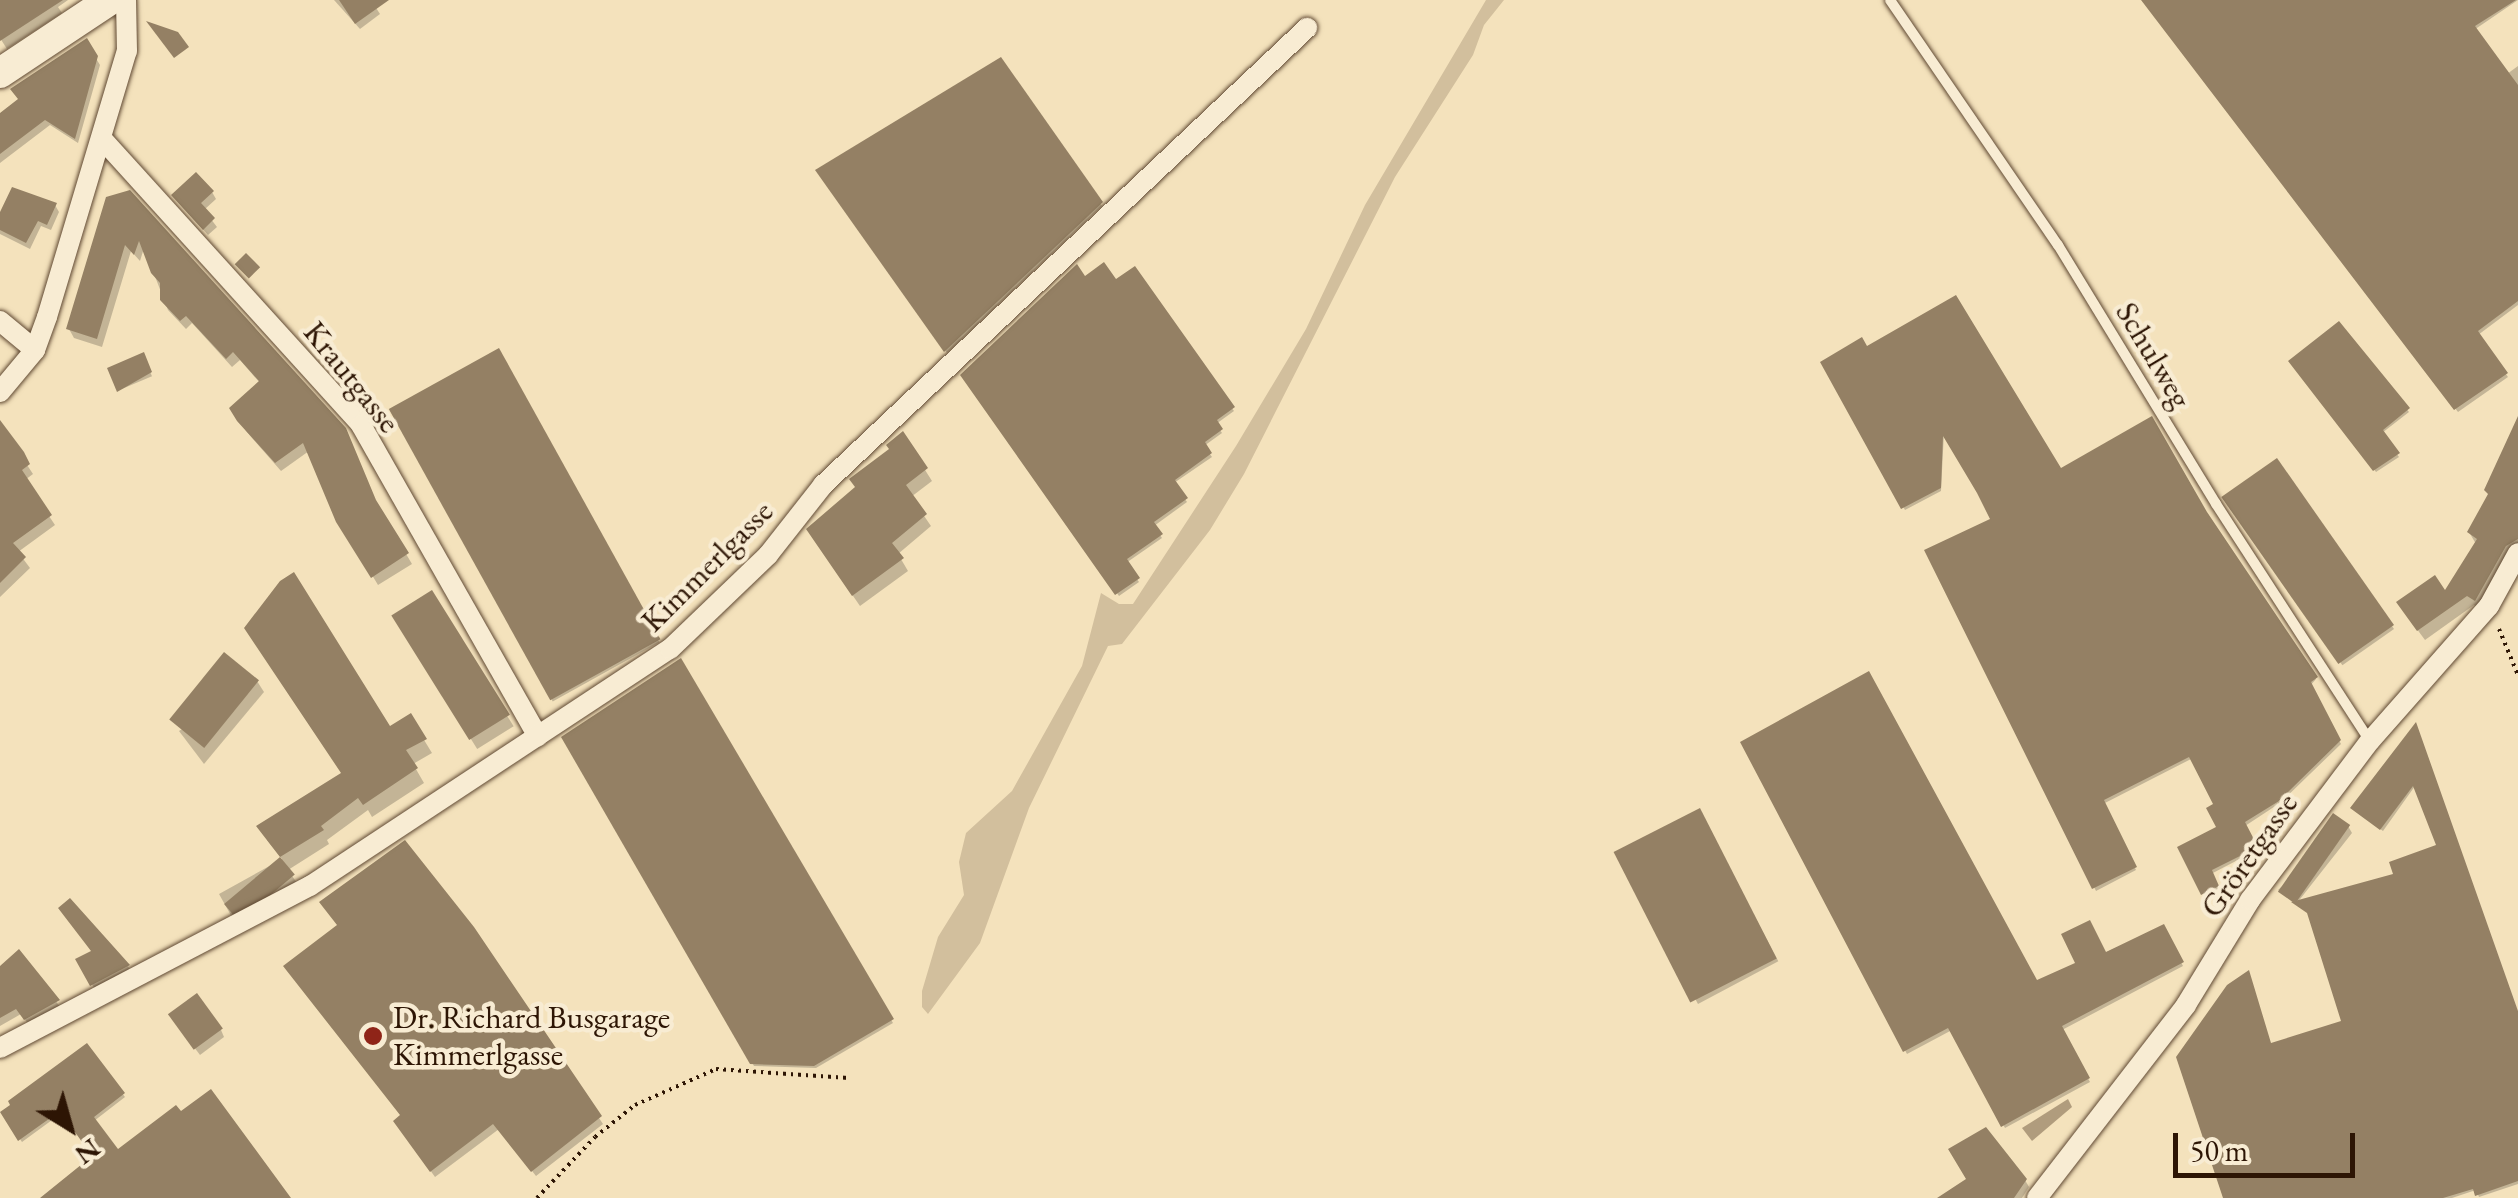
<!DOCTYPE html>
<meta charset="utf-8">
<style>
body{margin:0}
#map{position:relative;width:2518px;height:1198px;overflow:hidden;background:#f4e2bc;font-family:"EB Garamond",serif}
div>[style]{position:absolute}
.green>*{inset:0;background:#d2bf9d}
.water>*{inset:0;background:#b09c7d}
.shadow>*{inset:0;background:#0003;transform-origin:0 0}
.building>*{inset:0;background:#948064;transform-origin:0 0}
.path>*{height:4px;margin-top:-2px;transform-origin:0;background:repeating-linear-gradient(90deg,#2d1504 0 2.5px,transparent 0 7.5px)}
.roads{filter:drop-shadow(0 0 2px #5f4832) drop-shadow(0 0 2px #5f4832)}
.service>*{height:10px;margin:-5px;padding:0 5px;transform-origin:5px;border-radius:5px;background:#f8ecd3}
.minor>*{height:20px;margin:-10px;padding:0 10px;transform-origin:10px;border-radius:10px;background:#f8ecd3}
.secondary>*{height:30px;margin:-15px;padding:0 15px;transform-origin:15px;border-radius:15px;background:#f8ecd3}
.dots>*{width:28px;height:28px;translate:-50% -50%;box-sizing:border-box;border:5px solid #f8ecd3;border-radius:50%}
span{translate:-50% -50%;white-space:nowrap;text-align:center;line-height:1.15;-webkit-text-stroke:9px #f8ecd3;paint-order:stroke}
.street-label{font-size:32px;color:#2d1504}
.poi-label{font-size:32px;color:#2d1504}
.left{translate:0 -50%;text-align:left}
.north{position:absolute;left:20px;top:1078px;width:100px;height:100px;-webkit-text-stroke:8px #f8ecd3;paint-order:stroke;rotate:143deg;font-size:28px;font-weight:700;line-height:40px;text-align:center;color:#2d1504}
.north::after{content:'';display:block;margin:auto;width:35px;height:45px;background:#2d1504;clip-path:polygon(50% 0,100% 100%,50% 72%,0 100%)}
.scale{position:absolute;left:2173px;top:1133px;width:182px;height:45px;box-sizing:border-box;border:5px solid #2d1504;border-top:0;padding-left:12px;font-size:30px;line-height:35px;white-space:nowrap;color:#2d1504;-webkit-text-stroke:8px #f8ecd3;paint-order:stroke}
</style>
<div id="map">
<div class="green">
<i style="clip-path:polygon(1486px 0,1504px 0,1484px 25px,1473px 55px,1395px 177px,1244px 474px,1210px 530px,1122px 644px,1108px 646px,1029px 808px,980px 943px,928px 1014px,922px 1007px,922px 991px,938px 937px,964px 895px,959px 862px,966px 833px,1012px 791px,1082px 666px,1101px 593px,1119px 604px,1133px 604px,1236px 446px,1306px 329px,1365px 205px)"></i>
</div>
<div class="water">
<i style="clip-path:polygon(2068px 1099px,2072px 1107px,2032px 1141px,2022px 1128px)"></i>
</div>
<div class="shadow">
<i style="clip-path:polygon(0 0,68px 0,58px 7px,62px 13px,7px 49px,0 38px)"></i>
<i style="clip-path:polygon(334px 0,371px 0,380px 14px,360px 29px)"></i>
<i style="clip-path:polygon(2143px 0,2518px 0,2474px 30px,2507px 74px,2518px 66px,2518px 305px,2478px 335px,2508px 377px,2458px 412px)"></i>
<i style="clip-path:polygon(86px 42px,100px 65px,78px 143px,50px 125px,0 163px,0 116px)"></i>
<i style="clip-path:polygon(1000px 61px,1102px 206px,947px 353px,819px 171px)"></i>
<i style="clip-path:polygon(212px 192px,216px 199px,204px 210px,217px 227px,208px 235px,179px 202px)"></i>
<i style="clip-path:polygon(108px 199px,380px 510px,412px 564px,378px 585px,339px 520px,309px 451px,281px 471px,246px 431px,232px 408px,260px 383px,240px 360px,232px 367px,192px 323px,186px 329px,168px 310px,144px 248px,140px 261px,131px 251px,102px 347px,74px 338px,69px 329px)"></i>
<i style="clip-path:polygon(55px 205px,59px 212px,51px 230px,41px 226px,30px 249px,0 234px,0 217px)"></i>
<i style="clip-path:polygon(1134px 269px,1234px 411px,1216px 424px,1222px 433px,1204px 446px,1212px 457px,1174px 483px,1187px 502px,1154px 526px,1162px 538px,1126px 563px,1139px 582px,1119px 596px,963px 375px,1084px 279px,1116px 282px)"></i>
<i style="clip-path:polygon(2339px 324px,2409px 412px,2382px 433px,2399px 457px,2376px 472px,2291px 361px)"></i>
<i style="clip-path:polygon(1866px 350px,2060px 471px,2205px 513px,2316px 679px,2310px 686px,2341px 744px,2280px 803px,2245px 826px,2257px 850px,2211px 874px,2219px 889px,2205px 896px,2180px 848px,2219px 828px,2216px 805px,2193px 758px,2103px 804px,2136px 870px,2096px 891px,1928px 552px,1993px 520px,1944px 432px,1941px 491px,1905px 510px,1823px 363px)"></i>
<i style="left:498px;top:351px;width:333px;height:122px;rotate:61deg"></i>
<i style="left:143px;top:355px;width:23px;height:36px;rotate:67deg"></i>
<i style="clip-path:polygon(2518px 422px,2518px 551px,2481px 609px,2474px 605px,2425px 640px,2405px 613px,2445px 594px,2476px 544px,2469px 532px,2490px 496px)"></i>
<i style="clip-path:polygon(903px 435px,932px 481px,911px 497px,931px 526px,898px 554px,908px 571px,860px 606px,815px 541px)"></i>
<i style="clip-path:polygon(8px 436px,33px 474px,25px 480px,55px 525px,18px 552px,30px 568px,0 597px,0 442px)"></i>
<i style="left:2277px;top:462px;width:204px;height:63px;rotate:55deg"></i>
<i style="left:431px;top:594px;width:156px;height:43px;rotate:58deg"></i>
<i style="clip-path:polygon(680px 661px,893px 1023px,816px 1068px,754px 1066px,564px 738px)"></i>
<i style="clip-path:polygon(257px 681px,264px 692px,204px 764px,179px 731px)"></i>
<i style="clip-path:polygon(410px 717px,432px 753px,413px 764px,424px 783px,372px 817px,368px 810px,327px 840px,329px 844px,288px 870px,297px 883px,233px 919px,219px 894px,282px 859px,267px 840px,390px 730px)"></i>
<i style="clip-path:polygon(2416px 726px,2518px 1016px,2518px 1184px,2479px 1197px,2476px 1190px,2452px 1198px,2225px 1198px,2271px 1046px,2344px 1023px,2311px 915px,2278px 890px,2348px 826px,2352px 833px,2297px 903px,2396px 876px,2439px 847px,2415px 786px,2383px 831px,2355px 811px)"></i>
<i style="clip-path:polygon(1743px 743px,2036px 983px,2163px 927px,2183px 966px,2062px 1030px,2090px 1082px,2005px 1128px,1952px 1030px,1907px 1054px)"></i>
<i style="left:1699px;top:812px;width:169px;height:91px;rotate:62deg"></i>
<i style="clip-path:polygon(340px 926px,472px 928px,603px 1124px,536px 1176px,499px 1129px,435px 1177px,400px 1128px,403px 1117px)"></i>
<i style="clip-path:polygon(93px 952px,128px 966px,131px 972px,96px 991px,78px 960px)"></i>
<i style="clip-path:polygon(19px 953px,61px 1008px,29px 1025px,21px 1014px,0 1026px,0 969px)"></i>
<i style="clip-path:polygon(175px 1022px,221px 1030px,224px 1037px,200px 1055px)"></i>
<i style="clip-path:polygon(86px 1046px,125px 1097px,94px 1121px,117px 1152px,288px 1198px,42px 1198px,95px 1157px,63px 1112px,22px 1142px,2px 1114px)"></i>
<i style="clip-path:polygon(2025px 1180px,2029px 1187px,2022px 1198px,1959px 1198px)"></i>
</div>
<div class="building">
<i style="clip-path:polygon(0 0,63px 0,0 41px)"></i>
<i style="clip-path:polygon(339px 0,389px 0,355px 24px)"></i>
<i style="clip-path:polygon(2141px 0,2516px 0,2475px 26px,2518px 85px,2518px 301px,2478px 331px,2508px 373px,2454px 410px)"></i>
<i style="clip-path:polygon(146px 21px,178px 32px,189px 47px,174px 58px)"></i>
<i style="clip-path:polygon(87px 38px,98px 56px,75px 139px,45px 120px,0 154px,0 113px,18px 99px,10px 89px)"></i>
<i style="clip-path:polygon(1001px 57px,1103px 202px,944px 352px,815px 170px)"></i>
<i style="clip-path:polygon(196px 172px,214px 191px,201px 203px,215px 218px,203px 230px,171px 195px)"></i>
<i style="clip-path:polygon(12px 187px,57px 203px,47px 225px,38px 221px,26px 243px,0 230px,0 212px)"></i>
<i style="clip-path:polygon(130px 190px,346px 428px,376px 500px,409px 553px,371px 578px,336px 522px,303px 443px,275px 463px,237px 421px,229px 408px,259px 381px,233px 352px,226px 359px,186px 316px,180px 321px,160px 300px,160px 283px,151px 273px,139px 241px,134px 255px,125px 245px,97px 339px,66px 329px,106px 197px)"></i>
<i style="left:246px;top:253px;width:20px;height:16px;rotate:45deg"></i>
<i style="clip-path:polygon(1104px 262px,1116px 279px,1135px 266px,1235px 407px,1217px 420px,1223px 429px,1205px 442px,1212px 453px,1175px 480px,1188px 498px,1154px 522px,1163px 534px,1127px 559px,1140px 578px,1115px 595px,960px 375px,1077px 264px,1085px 276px)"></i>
<i style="clip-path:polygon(1956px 295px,2061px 468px,2152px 416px,2207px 512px,2318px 677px,2311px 682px,2341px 740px,2279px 801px,2245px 822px,2258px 847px,2212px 870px,2219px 886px,2201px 895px,2177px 847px,2216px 827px,2206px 808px,2213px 804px,2189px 757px,2104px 800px,2137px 867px,2092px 889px,1924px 550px,1990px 519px,1977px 493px,1943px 436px,1941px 488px,1901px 509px,1820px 362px,1862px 337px,1867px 346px)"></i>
<i style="clip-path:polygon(2339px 321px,2410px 408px,2383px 430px,2400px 453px,2373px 471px,2288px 361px)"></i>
<i style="left:499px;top:348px;width:333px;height:126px;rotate:61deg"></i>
<i style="clip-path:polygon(144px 352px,152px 372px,117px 392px,107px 368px)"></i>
<i style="clip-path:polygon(2518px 416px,2518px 539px,2506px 546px,2475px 601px,2467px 596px,2417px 631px,2396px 602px,2435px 575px,2445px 590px,2477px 539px,2467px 532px,2488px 494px,2484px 490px)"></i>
<i style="clip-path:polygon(0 420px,24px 452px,30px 464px,22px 470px,52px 515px,13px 543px,26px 557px,0 583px)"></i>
<i style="clip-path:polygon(903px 431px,928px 468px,906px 485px,927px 514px,892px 543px,904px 558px,852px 596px,806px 529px,855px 487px,849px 479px,889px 449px,886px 445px)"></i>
<i style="left:2277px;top:458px;width:204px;height:68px;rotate:55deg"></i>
<i style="clip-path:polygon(294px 572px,390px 726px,411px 713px,427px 739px,406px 750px,418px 768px,363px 805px,358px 798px,321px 826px,324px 830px,280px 857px,256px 826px,341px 773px,244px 628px,280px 581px)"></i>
<i style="left:432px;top:590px;width:147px;height:48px;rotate:58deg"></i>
<i style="left:224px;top:652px;width:45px;height:87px;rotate:39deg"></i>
<i style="clip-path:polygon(681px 658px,894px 1019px,814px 1066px,750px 1064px,561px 737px)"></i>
<i style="clip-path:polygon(1869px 671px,2037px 980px,2075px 963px,2061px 934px,2090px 920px,2106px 952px,2164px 924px,2184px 962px,2062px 1026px,2090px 1078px,2001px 1127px,1948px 1028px,1903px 1052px,1740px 742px)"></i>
<i style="clip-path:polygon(2416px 722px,2518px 1011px,2518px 1181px,2475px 1196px,2473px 1189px,2443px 1198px,2223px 1198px,2176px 1057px,2227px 985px,2249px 970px,2271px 1043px,2341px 1021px,2307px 913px,2291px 902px,2393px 874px,2389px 862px,2436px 845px,2413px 786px,2380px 830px,2350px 808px)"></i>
<i style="left:1700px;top:808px;width:169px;height:97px;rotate:63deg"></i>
<i style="left:2333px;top:813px;width:21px;height:96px;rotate:35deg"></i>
<i style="clip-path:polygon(405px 840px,474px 927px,602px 1116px,531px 1172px,493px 1124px,430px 1172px,393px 1121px,400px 1115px,283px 966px,337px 925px,319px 902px)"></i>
<i style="left:280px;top:857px;width:23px;height:73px;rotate:50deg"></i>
<i style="clip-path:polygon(70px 898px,130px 965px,90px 986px,75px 959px,91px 951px,58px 908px)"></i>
<i style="clip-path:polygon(19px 949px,60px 1000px,24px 1020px,16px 1009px,0 1018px,0 966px)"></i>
<i style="left:197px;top:993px;width:44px;height:36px;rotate:54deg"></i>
<i style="clip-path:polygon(87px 1043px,125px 1093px,94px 1117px,118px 1149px,176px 1105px,181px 1111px,211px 1089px,291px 1198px,40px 1198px,92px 1156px,60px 1111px,18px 1141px,0 1112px,10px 1105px,8px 1101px)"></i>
<i style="clip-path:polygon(1986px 1127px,2027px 1179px,2014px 1198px,1937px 1198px,1966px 1179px,1948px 1149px)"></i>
</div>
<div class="path">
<i style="left:2499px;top:629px;width:50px;rotate:67.6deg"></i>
<i style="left:537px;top:1198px;width:84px;rotate:-46.4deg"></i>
<i style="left:595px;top:1137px;width:51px;rotate:-38.7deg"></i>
<i style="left:635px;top:1105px;width:89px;rotate:-24deg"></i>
<i style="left:716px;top:1069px;width:133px;rotate:3.9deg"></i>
</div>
<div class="roads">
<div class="service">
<i style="left:1890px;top:0;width:297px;rotate:55.6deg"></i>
<i style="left:2058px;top:245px;width:303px;rotate:58.6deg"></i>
<i style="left:2216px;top:504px;width:281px;rotate:57deg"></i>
</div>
<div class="minor">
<i style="left:103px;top:140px;width:384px;rotate:47.8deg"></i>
<i style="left:361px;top:425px;width:358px;rotate:60.4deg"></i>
<i style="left:0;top:321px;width:45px;rotate:39.6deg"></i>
<i style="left:0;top:392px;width:55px;rotate:-50.2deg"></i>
<i style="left:35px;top:350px;width:35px;rotate:-70deg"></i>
<i style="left:47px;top:317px;width:278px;rotate:-73.3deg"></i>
<i style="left:127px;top:51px;width:51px;rotate:-91.1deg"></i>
<i style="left:0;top:1048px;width:350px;rotate:-27.6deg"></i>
<i style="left:310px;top:886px;width:431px;rotate:-33.4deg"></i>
<i style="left:670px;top:649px;width:136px;rotate:-43.8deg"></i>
<i style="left:768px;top:555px;width:89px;rotate:-51.8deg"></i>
<i style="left:823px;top:485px;width:666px;rotate:-43.36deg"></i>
<i style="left:2037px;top:1198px;width:244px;rotate:-52.3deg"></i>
<i style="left:2186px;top:1005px;width:123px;rotate:-58.6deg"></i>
<i style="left:2250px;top:900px;width:199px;rotate:-53deg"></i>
<i style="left:2370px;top:741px;width:180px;rotate:-48.6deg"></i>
<i style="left:2489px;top:606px;width:60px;rotate:-61.3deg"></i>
</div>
<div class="secondary">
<i style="left:0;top:73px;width:132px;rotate:-33.6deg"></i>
</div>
</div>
<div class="dots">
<i style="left:373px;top:1036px;background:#8f2418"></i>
</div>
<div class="street-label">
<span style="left:2154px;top:355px;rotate:59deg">Schulweg</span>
<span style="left:352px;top:377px;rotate:51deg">Krautgasse</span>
<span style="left:707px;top:566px;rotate:-45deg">Kimmerlgasse</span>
<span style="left:2249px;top:855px;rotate:-55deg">Gröretgasse</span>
</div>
<div class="poi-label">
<span class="left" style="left:393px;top:1036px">Dr. Richard Busgarage<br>Kimmerlgasse</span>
</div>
<div class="north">N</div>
<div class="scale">50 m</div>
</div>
